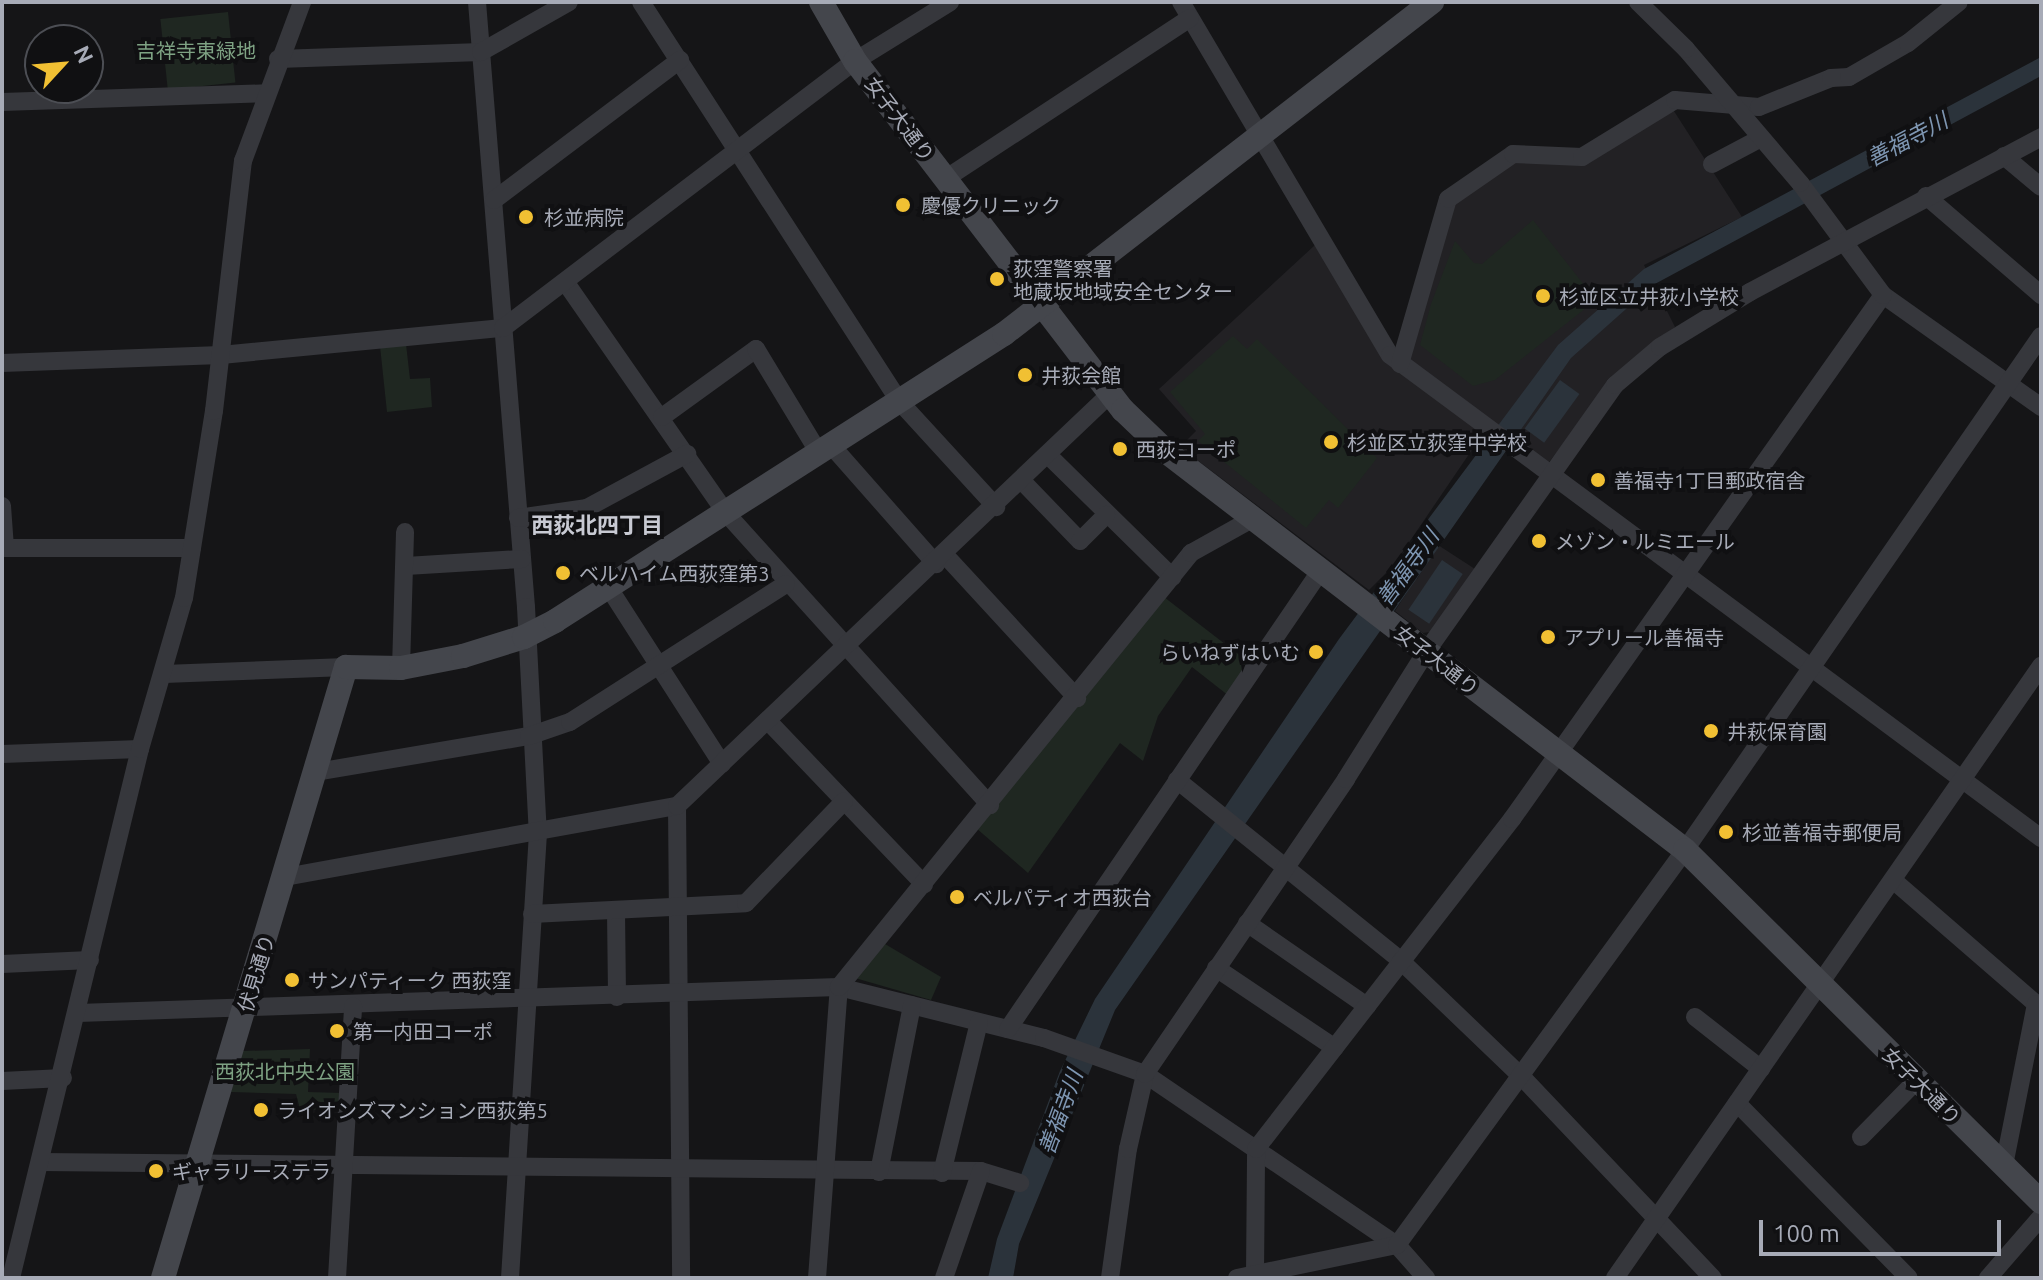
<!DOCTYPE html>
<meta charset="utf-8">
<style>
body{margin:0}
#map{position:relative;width:2043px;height:1280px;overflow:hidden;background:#151517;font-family:Ubuntu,"Noto Sans JP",sans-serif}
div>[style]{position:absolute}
.built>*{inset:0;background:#222124}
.green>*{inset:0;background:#1f2721;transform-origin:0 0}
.water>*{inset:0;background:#2b333b;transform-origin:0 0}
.street>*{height:18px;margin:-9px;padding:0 9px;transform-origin:9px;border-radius:9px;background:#36373c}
.secondary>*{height:24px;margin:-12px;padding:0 12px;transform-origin:12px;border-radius:12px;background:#44464c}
.dots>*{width:22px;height:22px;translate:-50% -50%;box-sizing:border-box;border:4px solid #101012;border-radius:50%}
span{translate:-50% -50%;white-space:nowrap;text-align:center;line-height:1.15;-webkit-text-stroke:8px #101012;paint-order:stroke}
.park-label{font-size:20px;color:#7ea283}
.street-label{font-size:20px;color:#a7abb7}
.poi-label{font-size:20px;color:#a7abb7}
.left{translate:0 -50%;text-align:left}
.right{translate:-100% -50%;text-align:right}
.water-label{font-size:22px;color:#7e96b2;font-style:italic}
.neighbourhood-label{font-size:22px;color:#c8cad3;font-weight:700}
.frame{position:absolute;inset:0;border:4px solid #a7abb7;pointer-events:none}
.north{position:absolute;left:24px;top:24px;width:80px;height:80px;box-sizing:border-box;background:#101012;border:2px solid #4c4e54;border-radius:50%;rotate:64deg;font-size:22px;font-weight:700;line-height:32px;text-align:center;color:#a7abb7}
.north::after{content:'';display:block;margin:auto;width:28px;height:36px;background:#f1c033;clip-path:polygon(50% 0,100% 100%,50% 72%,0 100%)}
.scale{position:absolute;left:1759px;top:1220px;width:242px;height:36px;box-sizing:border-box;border:4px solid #a7abb7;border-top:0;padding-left:10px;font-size:24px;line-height:28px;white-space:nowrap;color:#a7abb7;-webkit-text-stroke:6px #101012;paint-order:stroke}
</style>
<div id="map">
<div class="built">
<i style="clip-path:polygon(1672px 108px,1742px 217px,1644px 265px,1675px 327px,1612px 381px,1546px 466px,1408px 361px,1454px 203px,1515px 160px,1584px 164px)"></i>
<i style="clip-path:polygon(1315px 245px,1356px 312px,1480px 430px,1480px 438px,1395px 563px,1417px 579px,1438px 545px,1475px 569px,1430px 632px,1423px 633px,1395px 611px,1411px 586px,1389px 570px,1369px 590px,1180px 447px,1196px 431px,1159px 389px)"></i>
</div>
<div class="green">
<i style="left:228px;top:12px;width:71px;height:68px;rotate:84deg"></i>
<i style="clip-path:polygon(1533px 220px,1592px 295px,1591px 304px,1495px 380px,1473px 386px,1420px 345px,1431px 304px,1455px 241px,1474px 263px,1482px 264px)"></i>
<i style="clip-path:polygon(1233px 336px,1247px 349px,1257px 339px,1377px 458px,1338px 508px,1329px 500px,1306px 528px,1198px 441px,1205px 434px,1170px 392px)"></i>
<i style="clip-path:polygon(406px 344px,410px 379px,430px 378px,432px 407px,387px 412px,380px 346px)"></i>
<i style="clip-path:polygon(1164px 597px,1251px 664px,1229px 696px,1192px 667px,1158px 716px,1143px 761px,1120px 743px,1028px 873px,976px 828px)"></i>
<i style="clip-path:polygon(885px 944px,941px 977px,931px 1000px,855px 978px)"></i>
<i style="clip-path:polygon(310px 1049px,308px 1092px,342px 1093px,340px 1111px,300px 1109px,296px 1094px,231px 1092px,242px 1051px)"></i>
</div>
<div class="water">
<i style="clip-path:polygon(2041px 57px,2041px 76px,1653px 285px,1571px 358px,1115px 1010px,1019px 1244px,1013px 1278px,988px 1278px,997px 1239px,1060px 1071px,1095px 999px,1339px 639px,1558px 345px,1644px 269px)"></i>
<i style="left:1560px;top:380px;width:24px;height:60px;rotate:36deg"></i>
<i style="left:1442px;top:560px;width:25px;height:60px;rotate:34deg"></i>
</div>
<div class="street">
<i style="left:477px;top:2px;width:607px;rotate:85.37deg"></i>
<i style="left:526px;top:607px;width:226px;rotate:87deg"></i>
<i style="left:538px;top:833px;width:446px;rotate:93.6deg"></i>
<i style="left:641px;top:2px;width:475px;rotate:57.1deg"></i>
<i style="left:899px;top:401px;width:144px;rotate:47.5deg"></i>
<i style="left:1181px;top:2px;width:410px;rotate:59.4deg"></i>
<i style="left:1390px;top:355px;width:811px;rotate:36.57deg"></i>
<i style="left:278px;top:59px;width:203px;rotate:-2deg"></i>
<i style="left:481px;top:52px;width:101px;rotate:-29.6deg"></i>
<i style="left:2px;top:102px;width:265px;rotate:-1.9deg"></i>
<i style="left:2004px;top:156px;width:48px;rotate:40deg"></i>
<i style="left:1712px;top:164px;width:55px;rotate:-28deg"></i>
<i style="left:945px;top:179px;width:293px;rotate:-33.3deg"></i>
<i style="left:1926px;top:196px;width:152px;rotate:40.7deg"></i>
<i style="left:494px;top:200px;width:233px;rotate:-37deg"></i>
<i style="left:566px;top:283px;width:280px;rotate:55.2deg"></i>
<i style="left:726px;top:513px;width:394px;rotate:47.9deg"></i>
<i style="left:1883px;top:295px;width:194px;rotate:35.3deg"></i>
<i style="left:2px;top:363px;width:219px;rotate:-2.1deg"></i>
<i style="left:221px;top:355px;width:283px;rotate:-5.5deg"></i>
<i style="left:503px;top:328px;width:442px;rotate:-37.2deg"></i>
<i style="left:855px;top:61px;width:112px;rotate:-31.8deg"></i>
<i style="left:1400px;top:364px;width:172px;rotate:-73.8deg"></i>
<i style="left:1448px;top:199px;width:79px;rotate:-34.7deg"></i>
<i style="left:1513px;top:154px;width:69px;rotate:2.5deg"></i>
<i style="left:1582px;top:157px;width:109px;rotate:-31.5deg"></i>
<i style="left:1675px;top:100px;width:84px;rotate:4.8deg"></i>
<i style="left:1759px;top:107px;width:78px;rotate:-21.9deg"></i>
<i style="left:1831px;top:78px;width:18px;rotate:-3deg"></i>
<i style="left:1849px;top:77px;width:68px;rotate:-30deg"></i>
<i style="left:1908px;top:43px;width:65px;rotate:-38.8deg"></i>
<i style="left:662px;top:417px;width:116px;rotate:-35.9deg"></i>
<i style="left:756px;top:349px;width:122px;rotate:58.8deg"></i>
<i style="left:831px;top:445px;width:159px;rotate:48.6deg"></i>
<i style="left:1049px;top:456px;width:173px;rotate:44.5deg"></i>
<i style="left:1023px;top:482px;width:82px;rotate:46deg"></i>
<i style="left:1080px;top:541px;width:37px;rotate:-45deg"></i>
<i style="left:2px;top:506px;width:42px;rotate:85.9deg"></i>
<i style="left:5px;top:548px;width:187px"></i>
<i style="left:518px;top:518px;width:70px;rotate:-8.2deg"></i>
<i style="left:587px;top:508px;width:114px;rotate:-28.4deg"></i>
<i style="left:945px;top:555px;width:195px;rotate:47.3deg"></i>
<i style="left:406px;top:566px;width:116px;rotate:-3.5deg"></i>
<i style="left:609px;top:588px;width:209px;rotate:57.3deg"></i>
<i style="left:401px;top:668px;width:136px;rotate:-88.3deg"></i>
<i style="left:164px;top:674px;width:182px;rotate:-2.2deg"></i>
<i style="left:768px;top:721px;width:226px;rotate:46.3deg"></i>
<i style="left:2px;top:754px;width:138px;rotate:-2.1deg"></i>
<i style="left:316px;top:772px;width:216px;rotate:-9.6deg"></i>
<i style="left:529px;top:736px;width:43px;rotate:-18.9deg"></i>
<i style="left:570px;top:722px;width:256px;rotate:-32.6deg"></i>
<i style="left:1177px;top:780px;width:288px;rotate:38.9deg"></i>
<i style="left:1401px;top:961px;width:168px;rotate:43.8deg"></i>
<i style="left:1522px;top:1077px;width:277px;rotate:46.5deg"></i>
<i style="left:677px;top:806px;width:472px;rotate:89.5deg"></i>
<i style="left:285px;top:877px;width:398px;rotate:-10.3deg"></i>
<i style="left:677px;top:806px;width:596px;rotate:-43.57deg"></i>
<i style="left:1893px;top:880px;width:189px;rotate:40.9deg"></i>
<i style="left:2036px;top:1004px;width:165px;rotate:101.2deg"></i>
<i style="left:616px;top:912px;width:85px;rotate:89.3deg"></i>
<i style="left:532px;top:914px;width:214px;rotate:-2.9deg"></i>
<i style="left:746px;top:903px;width:141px;rotate:-46.1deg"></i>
<i style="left:1247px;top:923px;width:146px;rotate:34.7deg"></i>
<i style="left:2px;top:964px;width:88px;rotate:-2.6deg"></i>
<i style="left:1216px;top:968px;width:143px;rotate:33.9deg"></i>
<i style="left:78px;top:1013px;width:761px;rotate:-1.96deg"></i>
<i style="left:839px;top:987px;width:211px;rotate:14deg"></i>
<i style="left:1044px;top:1038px;width:107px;rotate:19.6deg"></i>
<i style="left:1145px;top:1074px;width:305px;rotate:34.2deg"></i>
<i style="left:1397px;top:1245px;width:44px;rotate:48.7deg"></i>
<i style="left:1695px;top:1017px;width:84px;rotate:38.2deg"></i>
<i style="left:1008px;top:1029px;width:556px;rotate:-55.71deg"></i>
<i style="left:2px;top:1081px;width:61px;rotate:-2.8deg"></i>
<i style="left:1737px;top:1103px;width:245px;rotate:45.5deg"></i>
<i style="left:1861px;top:1137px;width:78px;rotate:-45.5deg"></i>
<i style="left:40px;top:1162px;width:941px;rotate:0.55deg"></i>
<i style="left:981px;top:1171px;width:41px;rotate:17.1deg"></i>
<i style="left:879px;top:1172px;width:170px;rotate:-78.8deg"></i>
<i style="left:942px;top:1173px;width:155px;rotate:-76.2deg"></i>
<i style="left:1255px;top:1274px;width:125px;rotate:-89.5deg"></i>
<i style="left:1256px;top:1149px;width:418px;rotate:-52.2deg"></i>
<i style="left:1512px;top:819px;width:642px;rotate:-54.7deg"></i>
<i style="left:1883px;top:295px;width:139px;rotate:-126.5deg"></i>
<i style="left:1800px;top:183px;width:176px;rotate:-130.4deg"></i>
<i style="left:1686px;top:49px;width:67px;rotate:-135.6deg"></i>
<i style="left:11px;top:1278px;width:545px;rotate:-76.3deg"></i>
<i style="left:140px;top:749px;width:157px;rotate:-73.8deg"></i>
<i style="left:184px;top:598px;width:189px;rotate:-80.9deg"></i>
<i style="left:214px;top:411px;width:252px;rotate:-83.4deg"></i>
<i style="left:243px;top:161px;width:170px;rotate:-69.6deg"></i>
<i style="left:337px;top:1278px;width:272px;rotate:-86.6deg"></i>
<i style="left:817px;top:1278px;width:292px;rotate:-85.7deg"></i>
<i style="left:839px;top:987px;width:559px;rotate:-50.96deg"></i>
<i style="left:1191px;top:553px;width:70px;rotate:-29.1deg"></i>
<i style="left:944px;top:1278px;width:113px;rotate:-70.9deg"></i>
<i style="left:1110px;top:1278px;width:130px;rotate:-82.1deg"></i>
<i style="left:1128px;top:1149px;width:77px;rotate:-77.2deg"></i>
<i style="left:1145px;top:1074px;width:357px;rotate:-55.7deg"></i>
<i style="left:1346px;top:779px;width:150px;rotate:-57.8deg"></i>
<i style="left:1426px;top:652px;width:327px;rotate:-54.7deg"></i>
<i style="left:1615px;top:385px;width:59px;rotate:-40.2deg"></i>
<i style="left:1660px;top:347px;width:105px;rotate:-31.4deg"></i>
<i style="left:1750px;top:292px;width:330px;rotate:-28deg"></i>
<i style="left:1237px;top:1278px;width:163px;rotate:-11.7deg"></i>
<i style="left:1397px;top:1245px;width:489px;rotate:-53.9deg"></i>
<i style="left:1685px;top:850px;width:625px;rotate:-55.29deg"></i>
<i style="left:1615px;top:1278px;width:746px;rotate:-55.16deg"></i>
<i style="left:1988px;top:1278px;width:81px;rotate:-49deg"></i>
</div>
<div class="secondary">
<i style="left:821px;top:2px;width:68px;rotate:60deg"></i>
<i style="left:855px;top:61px;width:440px;rotate:52.5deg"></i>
<i style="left:1123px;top:410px;width:62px;rotate:43.7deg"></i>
<i style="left:1168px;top:453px;width:652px;rotate:37.52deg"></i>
<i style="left:1685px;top:850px;width:501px;rotate:44.68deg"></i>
<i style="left:163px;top:1278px;width:638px;rotate:-73.33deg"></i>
<i style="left:346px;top:667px;width:55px;rotate:1deg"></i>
<i style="left:401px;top:668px;width:63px;rotate:-11deg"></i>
<i style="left:463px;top:656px;width:64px;rotate:-17.3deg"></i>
<i style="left:524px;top:637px;width:35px;rotate:-27deg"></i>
<i style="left:555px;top:621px;width:533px;rotate:-32.59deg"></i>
<i style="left:1004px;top:334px;width:542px;rotate:-37.8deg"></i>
</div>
<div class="dots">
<i style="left:903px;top:205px;background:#f1c033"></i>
<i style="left:526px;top:217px;background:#f1c033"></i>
<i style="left:997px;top:279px;background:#f1c033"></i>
<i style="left:1543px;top:296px;background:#f1c033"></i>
<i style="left:1025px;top:375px;background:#f1c033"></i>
<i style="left:1331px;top:442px;background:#f1c033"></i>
<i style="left:1120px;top:449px;background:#f1c033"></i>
<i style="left:1598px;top:480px;background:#f1c033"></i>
<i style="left:1539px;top:541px;background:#f1c033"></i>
<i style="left:563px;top:573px;background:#f1c033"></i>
<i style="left:1548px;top:637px;background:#f1c033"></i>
<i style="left:1316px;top:652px;background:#f1c033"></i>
<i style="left:1711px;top:731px;background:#f1c033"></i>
<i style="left:1726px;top:832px;background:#f1c033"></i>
<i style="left:957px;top:897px;background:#f1c033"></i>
<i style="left:292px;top:980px;background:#f1c033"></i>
<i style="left:337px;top:1031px;background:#f1c033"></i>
<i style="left:261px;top:1110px;background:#f1c033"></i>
<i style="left:156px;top:1171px;background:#f1c033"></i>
</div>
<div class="park-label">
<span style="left:196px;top:50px">吉祥寺東緑地</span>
<span style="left:285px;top:1071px">西荻北中央公園</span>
</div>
<div class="street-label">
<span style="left:900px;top:119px;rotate:53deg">女子大通り</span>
<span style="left:1437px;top:660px;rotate:38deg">女子大通り</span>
<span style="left:256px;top:973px;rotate:-73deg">伏見通り</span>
<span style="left:1922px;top:1086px;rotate:45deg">女子大通り</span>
</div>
<div class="poi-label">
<span class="left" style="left:921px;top:205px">慶優クリニック</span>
<span class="left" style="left:544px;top:217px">杉並病院</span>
<span class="left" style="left:1013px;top:280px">荻窪警察署<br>地蔵坂地域安全センター</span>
<span class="left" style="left:1559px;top:296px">杉並区立井荻小学校</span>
<span class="left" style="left:1041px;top:375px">井荻会館</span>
<span class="left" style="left:1347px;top:442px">杉並区立荻窪中学校</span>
<span class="left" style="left:1136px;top:449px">西荻コーポ</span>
<span class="left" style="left:1614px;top:480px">善福寺1丁目郵政宿舎</span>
<span class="left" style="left:1555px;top:541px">メゾン・ルミエール</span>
<span class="left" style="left:579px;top:573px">ベルハイム西荻窪第3</span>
<span class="left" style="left:1564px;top:637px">アプリール善福寺</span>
<span class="right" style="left:1300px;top:652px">らいねずはいむ</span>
<span class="left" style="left:1727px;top:731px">井萩保育園</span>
<span class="left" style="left:1742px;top:832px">杉並善福寺郵便局</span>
<span class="left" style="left:973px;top:897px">ベルパティオ西荻台</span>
<span class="left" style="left:308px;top:980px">サンパティーク 西荻窪</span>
<span class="left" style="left:353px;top:1031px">第一内田コーポ</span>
<span class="left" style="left:277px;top:1110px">ライオンズマンション西荻第5</span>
<span class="left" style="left:172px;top:1171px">ギャラリーステラ</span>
</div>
<div class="water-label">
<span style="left:1907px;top:139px;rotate:-28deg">善福寺川</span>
<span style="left:1407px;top:567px;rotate:-54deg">善福寺川</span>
<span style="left:1060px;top:1112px;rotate:-70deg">善福寺川</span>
</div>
<div class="neighbourhood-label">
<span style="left:597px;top:525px">西荻北四丁目</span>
</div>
<div class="frame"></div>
<div class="north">N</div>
<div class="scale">100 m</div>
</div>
